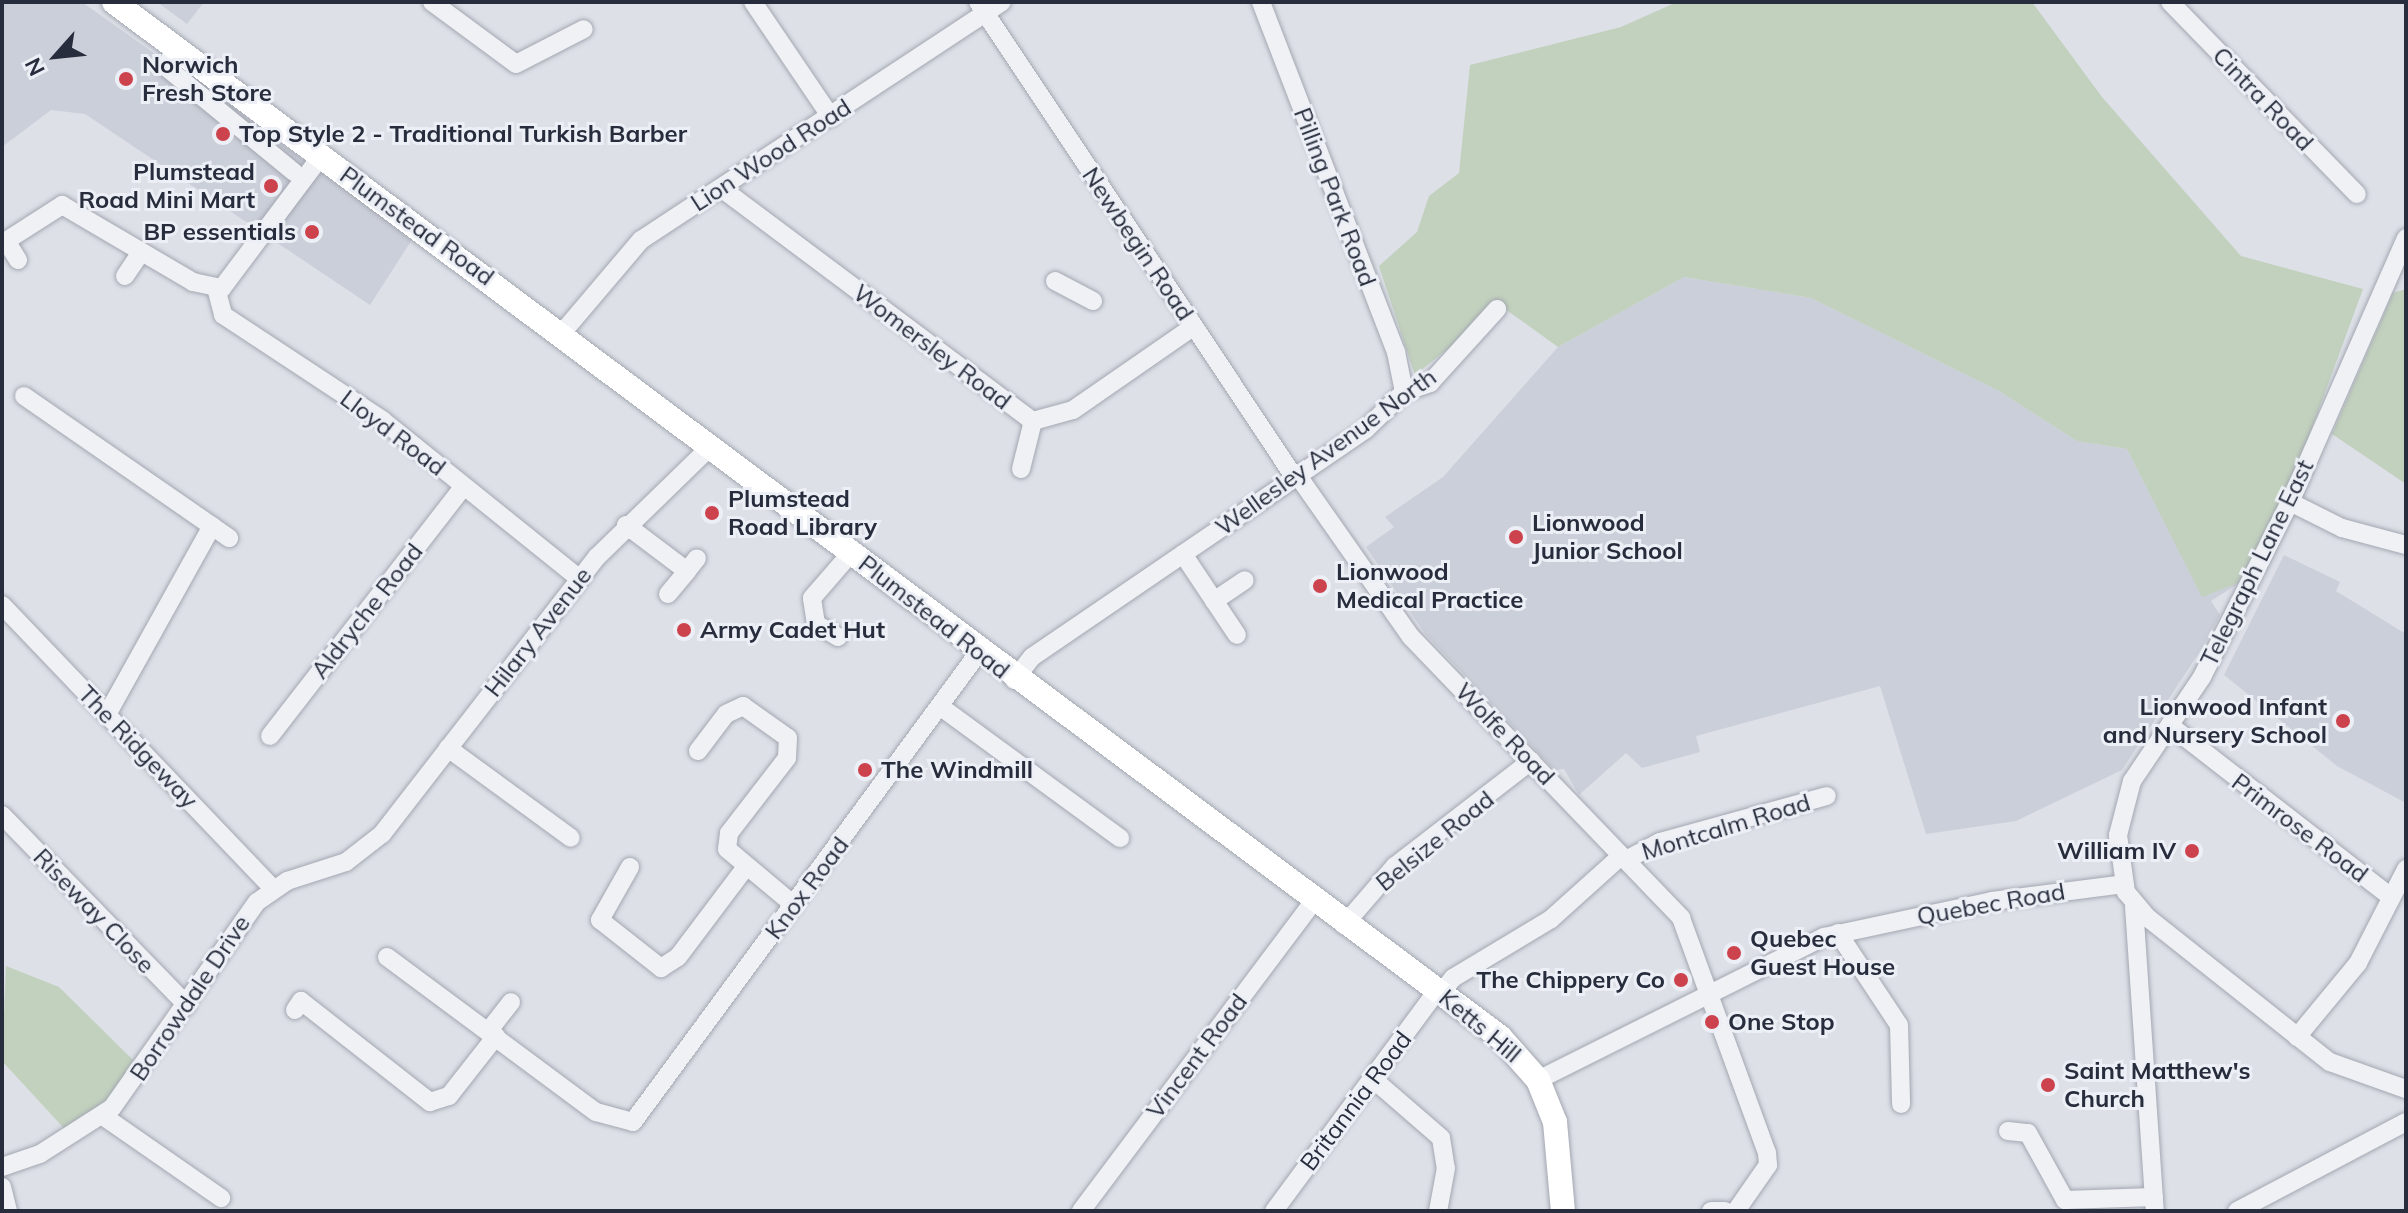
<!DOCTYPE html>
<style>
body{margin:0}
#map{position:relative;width:2408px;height:1213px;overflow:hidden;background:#dde0e7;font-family:Mulish,sans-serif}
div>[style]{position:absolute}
.built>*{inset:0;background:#cbcfd9}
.green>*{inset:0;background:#c2d1be}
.roads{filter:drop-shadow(0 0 2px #a3a7b1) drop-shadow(0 0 2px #a3a7b1)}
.minor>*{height:18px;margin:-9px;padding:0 9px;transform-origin:9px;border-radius:9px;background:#f0f1f5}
.major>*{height:24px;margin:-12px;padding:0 12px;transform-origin:12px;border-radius:12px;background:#fff}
.dots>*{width:22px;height:22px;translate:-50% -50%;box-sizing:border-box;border:4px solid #eceff5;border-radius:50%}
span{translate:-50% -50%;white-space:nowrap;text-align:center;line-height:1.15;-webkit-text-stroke:6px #eceff5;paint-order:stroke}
.poi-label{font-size:24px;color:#272d3d;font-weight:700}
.left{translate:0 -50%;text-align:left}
.right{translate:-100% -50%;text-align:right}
.street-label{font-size:24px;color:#272d3d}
.frame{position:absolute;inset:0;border:4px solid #272d3d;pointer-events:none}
.north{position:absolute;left:16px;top:16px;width:80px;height:80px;-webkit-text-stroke:6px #eceff5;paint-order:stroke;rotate:243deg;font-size:22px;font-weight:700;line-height:32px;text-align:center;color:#272d3d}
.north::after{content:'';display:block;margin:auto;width:28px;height:36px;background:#272d3d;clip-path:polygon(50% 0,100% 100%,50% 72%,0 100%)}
</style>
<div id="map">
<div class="built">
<i style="clip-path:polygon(2px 2px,82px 2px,413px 238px,370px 305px,85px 114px,51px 110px,2px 147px)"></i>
<i style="clip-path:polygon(157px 2px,204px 2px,187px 24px)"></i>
<i style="clip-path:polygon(1684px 277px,1811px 298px,1999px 391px,2077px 441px,2127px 449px,2202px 596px,2241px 582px,2211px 601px,2220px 615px,2204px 645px,2122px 770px,2016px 821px,1926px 834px,1880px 686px,1696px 736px,1700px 752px,1642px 768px,1626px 753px,1579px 795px,1564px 769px,1555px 770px,1426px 635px,1366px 547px,1394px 527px,1385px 517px,1443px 477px,1558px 347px)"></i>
<i style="clip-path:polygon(2284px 555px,2340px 582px,2336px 591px,2406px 634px,2406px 803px,2337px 766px,2224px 675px)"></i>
</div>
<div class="green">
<i style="clip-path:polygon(1677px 2px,2032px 2px,2102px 97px,2241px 256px,2363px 289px,2301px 458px,2241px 582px,2202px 597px,2127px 449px,2077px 441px,1999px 391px,1811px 298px,1684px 277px,1558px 347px,1501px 306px,1415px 375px,1379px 266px,1417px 232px,1429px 196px,1459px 173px,1470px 65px,1621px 27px)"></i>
<i style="clip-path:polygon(2406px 289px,2406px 484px,2332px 434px,2393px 293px)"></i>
<i style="clip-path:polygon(6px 966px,59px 987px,137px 1064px,106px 1110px,72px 1137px,2px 1061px)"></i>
</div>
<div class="roads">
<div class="minor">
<i style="left:432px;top:2px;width:104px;rotate:36.4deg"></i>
<i style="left:516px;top:64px;width:76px;rotate:-27.2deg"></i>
<i style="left:753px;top:2px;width:139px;rotate:55.9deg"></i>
<i style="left:978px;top:2px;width:568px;rotate:56.34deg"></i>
<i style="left:2170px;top:2px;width:268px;rotate:45.8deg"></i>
<i style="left:176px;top:47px;width:22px;rotate:117deg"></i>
<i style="left:166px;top:67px;width:166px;rotate:39.4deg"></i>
<i style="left:721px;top:188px;width:389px;rotate:36.8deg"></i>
<i style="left:1033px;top:421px;width:41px;rotate:-15.4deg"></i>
<i style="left:1073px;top:410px;width:146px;rotate:-34.7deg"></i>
<i style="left:2406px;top:238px;width:288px;rotate:113.7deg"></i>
<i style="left:2290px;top:502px;width:196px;rotate:116.7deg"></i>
<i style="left:2202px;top:677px;width:125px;rotate:123.9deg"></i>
<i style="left:2132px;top:781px;width:56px;rotate:104.5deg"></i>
<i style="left:2118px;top:835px;width:58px;rotate:82deg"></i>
<i style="left:2126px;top:892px;width:34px;rotate:50deg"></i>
<i style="left:2148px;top:918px;width:232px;rotate:38.4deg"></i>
<i style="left:2330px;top:1062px;width:81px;rotate:19.6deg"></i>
<i style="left:18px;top:260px;width:22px;rotate:-122deg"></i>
<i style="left:6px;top:241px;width:67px;rotate:-32.7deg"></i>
<i style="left:62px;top:205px;width:152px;rotate:30.4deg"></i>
<i style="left:193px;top:282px;width:30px;rotate:12deg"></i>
<i style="left:222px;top:288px;width:165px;rotate:-53.1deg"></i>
<i style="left:125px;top:276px;width:27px;rotate:-56deg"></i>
<i style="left:1055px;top:281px;width:43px;rotate:27.8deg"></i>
<i style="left:216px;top:288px;width:28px;rotate:75deg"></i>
<i style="left:223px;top:315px;width:191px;rotate:33.4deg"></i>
<i style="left:382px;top:420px;width:254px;rotate:38.8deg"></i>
<i style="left:562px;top:333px;width:122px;rotate:-49.7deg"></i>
<i style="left:641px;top:240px;width:432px;rotate:-33.4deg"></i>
<i style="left:1404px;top:392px;width:28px;rotate:-19deg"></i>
<i style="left:1430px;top:383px;width:100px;rotate:-47.8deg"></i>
<i style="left:24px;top:396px;width:229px;rotate:34.7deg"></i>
<i style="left:212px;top:526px;width:216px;rotate:119.1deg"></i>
<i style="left:1021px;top:469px;width:49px;rotate:-76deg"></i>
<i style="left:1296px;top:473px;width:200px;rotate:55deg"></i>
<i style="left:1411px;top:637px;width:390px;rotate:46.1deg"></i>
<i style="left:1681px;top:918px;width:250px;rotate:69.9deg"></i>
<i style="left:1767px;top:1153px;width:12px;rotate:85deg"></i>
<i style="left:1768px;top:1165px;width:56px;rotate:124.8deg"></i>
<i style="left:2290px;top:502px;width:58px;rotate:26.6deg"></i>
<i style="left:2342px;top:528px;width:66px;rotate:14.9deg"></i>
<i style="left:626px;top:525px;width:76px;rotate:37deg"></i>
<i style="left:687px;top:571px;width:16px;rotate:-52deg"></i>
<i style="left:212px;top:526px;width:21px;rotate:35deg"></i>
<i style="left:1183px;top:554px;width:97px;rotate:56.3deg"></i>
<i style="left:668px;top:594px;width:30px;rotate:-50deg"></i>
<i style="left:1214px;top:601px;width:37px;rotate:-34deg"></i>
<i style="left:2px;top:605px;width:393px;rotate:46.3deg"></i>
<i style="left:838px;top:637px;width:26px;rotate:-149deg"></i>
<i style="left:816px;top:624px;width:26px;rotate:-99deg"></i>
<i style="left:812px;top:598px;width:60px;rotate:-49.1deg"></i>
<i style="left:1014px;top:680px;width:29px;rotate:-52deg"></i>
<i style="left:1032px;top:657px;width:404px;rotate:-34.3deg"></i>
<i style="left:1366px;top:429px;width:53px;rotate:-44.2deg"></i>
<i style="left:1404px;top:392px;width:41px;rotate:-101.3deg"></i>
<i style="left:1396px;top:352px;width:375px;rotate:-111.1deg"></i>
<i style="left:941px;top:707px;width:222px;rotate:36.2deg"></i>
<i style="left:2173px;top:728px;width:276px;rotate:37.8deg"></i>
<i style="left:270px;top:736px;width:316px;rotate:-52.2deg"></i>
<i style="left:448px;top:748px;width:152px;rotate:36.2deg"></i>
<i style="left:698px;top:751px;width:46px;rotate:-52.9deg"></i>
<i style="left:726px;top:714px;width:19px;rotate:-25deg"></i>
<i style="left:743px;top:706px;width:55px;rotate:35.4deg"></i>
<i style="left:788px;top:738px;width:20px;rotate:93deg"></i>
<i style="left:787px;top:758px;width:95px;rotate:127.7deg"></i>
<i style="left:729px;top:833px;width:16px;rotate:97deg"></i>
<i style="left:727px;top:849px;width:87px;rotate:39.9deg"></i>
<i style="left:2px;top:815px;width:265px;rotate:45.8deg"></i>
<i style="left:1626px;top:860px;width:38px;rotate:-28deg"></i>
<i style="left:1660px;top:842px;width:173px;rotate:-15.4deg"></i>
<i style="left:630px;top:867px;width:61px;rotate:119.5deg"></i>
<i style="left:600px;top:920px;width:78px;rotate:38.2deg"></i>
<i style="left:661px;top:968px;width:20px;rotate:-33deg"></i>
<i style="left:678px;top:957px;width:111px;rotate:-53deg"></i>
<i style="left:2134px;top:906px;width:306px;rotate:86.1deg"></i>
<i style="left:1344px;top:925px;width:78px;rotate:-49.2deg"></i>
<i style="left:1395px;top:866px;width:172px;rotate:-37.7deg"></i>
<i style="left:1838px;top:933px;width:110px;rotate:56.5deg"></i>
<i style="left:1899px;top:1025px;width:79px;rotate:88.5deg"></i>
<i style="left:387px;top:957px;width:260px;rotate:36.6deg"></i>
<i style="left:596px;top:1112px;width:38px;rotate:15deg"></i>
<i style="left:633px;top:1122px;width:584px;rotate:-53.64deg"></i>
<i style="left:1442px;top:992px;width:18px;rotate:-52deg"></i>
<i style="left:1453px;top:978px;width:114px;rotate:-31deg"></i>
<i style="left:1551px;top:919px;width:94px;rotate:-42deg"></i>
<i style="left:295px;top:1010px;width:11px;rotate:-56deg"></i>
<i style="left:301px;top:1001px;width:164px;rotate:38.1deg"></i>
<i style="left:430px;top:1102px;width:20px;rotate:-18deg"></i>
<i style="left:449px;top:1096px;width:76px;rotate:-51.9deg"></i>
<i style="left:490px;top:1029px;width:34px;rotate:-52deg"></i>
<i style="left:2297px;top:1037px;width:96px;rotate:-50.5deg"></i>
<i style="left:2358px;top:963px;width:106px;rotate:-62.9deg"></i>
<i style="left:1373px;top:1079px;width:90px;rotate:40.9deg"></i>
<i style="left:1441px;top:1138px;width:30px;rotate:81deg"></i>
<i style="left:1446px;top:1168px;width:44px;rotate:100.5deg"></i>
<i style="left:1538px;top:1080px;width:320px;rotate:-26.6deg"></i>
<i style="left:1824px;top:937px;width:172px;rotate:-12.1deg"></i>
<i style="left:1992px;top:901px;width:133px;rotate:-7.3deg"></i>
<i style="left:103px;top:1116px;width:144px;rotate:34.8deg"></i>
<i style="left:2008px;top:1131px;width:20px;rotate:6deg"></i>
<i style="left:2028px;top:1133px;width:77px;rotate:61.1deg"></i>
<i style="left:2065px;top:1200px;width:89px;rotate:-1.9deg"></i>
<i style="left:2px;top:1167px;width:40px;rotate:-18.9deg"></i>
<i style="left:40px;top:1154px;width:85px;rotate:-32.6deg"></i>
<i style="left:112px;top:1108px;width:252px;rotate:-54.9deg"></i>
<i style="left:257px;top:902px;width:37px;rotate:-35deg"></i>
<i style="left:287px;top:881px;width:62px;rotate:-17.9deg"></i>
<i style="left:346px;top:862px;width:46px;rotate:-37.9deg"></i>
<i style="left:382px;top:834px;width:351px;rotate:-52.2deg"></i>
<i style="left:597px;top:557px;width:159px;rotate:-44.2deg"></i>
<i style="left:2px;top:1187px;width:25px;rotate:76deg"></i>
<i style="left:1081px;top:1211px;width:386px;rotate:-53.1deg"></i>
<i style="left:1274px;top:1211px;width:276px;rotate:-53.5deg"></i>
<i style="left:1711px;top:1211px;width:14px"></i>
<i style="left:2237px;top:1211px;width:191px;rotate:-27.8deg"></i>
</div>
<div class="major">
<i style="left:114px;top:2px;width:1730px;rotate:36.75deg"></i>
<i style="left:1500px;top:1037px;width:57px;rotate:48.5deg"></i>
<i style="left:1538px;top:1080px;width:45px;rotate:68deg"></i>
<i style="left:1555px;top:1122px;width:89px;rotate:84.9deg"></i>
</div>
</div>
<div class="dots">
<i style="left:126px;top:79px;background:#cc424d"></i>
<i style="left:223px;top:134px;background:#cc424d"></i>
<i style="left:271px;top:186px;background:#cc424d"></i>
<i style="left:312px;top:232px;background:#cc424d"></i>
<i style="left:712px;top:513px;background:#cc424d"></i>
<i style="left:1516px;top:537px;background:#cc424d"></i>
<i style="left:1320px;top:586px;background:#cc424d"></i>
<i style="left:684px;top:630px;background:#cc424d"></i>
<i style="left:2343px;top:721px;background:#cc424d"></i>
<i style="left:865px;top:770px;background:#cc424d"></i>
<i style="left:2192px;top:851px;background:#cc424d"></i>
<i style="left:1734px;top:953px;background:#cc424d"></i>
<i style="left:1681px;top:980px;background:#cc424d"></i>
<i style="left:1712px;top:1022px;background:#cc424d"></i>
<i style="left:2048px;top:1085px;background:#cc424d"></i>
</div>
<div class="poi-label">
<span class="left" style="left:142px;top:79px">Norwich<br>Fresh Store</span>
<span class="left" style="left:239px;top:134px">Top Style 2 - Traditional Turkish Barber</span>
<span class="right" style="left:255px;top:186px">Plumstead<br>Road Mini Mart</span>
<span class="right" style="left:296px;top:232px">BP essentials</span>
<span class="left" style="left:728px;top:513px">Plumstead<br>Road Library</span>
<span class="left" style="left:1532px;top:537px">Lionwood<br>Junior School</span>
<span class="left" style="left:1336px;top:586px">Lionwood<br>Medical Practice</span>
<span class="left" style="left:700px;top:630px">Army Cadet Hut</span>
<span class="right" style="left:2327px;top:721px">Lionwood Infant<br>and Nursery School</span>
<span class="left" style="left:881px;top:770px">The Windmill</span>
<span class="right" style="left:2176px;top:851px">William IV</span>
<span class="left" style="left:1750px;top:953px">Quebec<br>Guest House</span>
<span class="right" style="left:1665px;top:980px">The Chippery Co</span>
<span class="left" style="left:1728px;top:1022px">One Stop</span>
<span class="left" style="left:2064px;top:1085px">Saint Matthew's<br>Church</span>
</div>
<div class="street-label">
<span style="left:2263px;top:99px;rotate:46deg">Cintra Road</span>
<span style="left:771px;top:155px;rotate:-33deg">Lion Wood Road</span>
<span style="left:1335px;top:197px;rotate:69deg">Pilling Park Road</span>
<span style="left:417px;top:226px;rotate:36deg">Plumstead Road</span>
<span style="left:1138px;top:244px;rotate:56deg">Newbegin Road</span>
<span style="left:932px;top:347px;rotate:37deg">Womersley Road</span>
<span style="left:393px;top:433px;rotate:37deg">Lloyd Road</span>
<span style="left:1326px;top:452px;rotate:-36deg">Wellesley Avenue North</span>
<span style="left:2257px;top:563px;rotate:-64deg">Telegraph Lane East</span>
<span style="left:367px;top:611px;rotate:-52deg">Aldryche Road</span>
<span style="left:934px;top:617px;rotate:38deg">Plumstead Road</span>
<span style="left:538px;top:632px;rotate:-52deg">Hilary Avenue</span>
<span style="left:1505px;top:734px;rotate:46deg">Wolfe Road</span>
<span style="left:138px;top:747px;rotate:46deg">The Ridgeway</span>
<span style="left:1726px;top:827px;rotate:-17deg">Montcalm Road</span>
<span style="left:2300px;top:828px;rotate:37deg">Primrose Road</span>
<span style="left:1435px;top:841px;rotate:-39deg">Belsize Road</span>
<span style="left:807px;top:888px;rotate:-53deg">Knox Road</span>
<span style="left:1991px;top:904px;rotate:-10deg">Quebec Road</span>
<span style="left:94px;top:911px;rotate:46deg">Riseway Close</span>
<span style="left:190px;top:998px;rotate:-56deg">Borrowdale Drive</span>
<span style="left:1480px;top:1026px;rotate:40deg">Ketts Hill</span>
<span style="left:1197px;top:1056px;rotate:-53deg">Vincent Road</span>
<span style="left:1356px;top:1101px;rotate:-53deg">Britannia Road</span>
</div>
<div class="frame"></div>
<div class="north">N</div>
</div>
